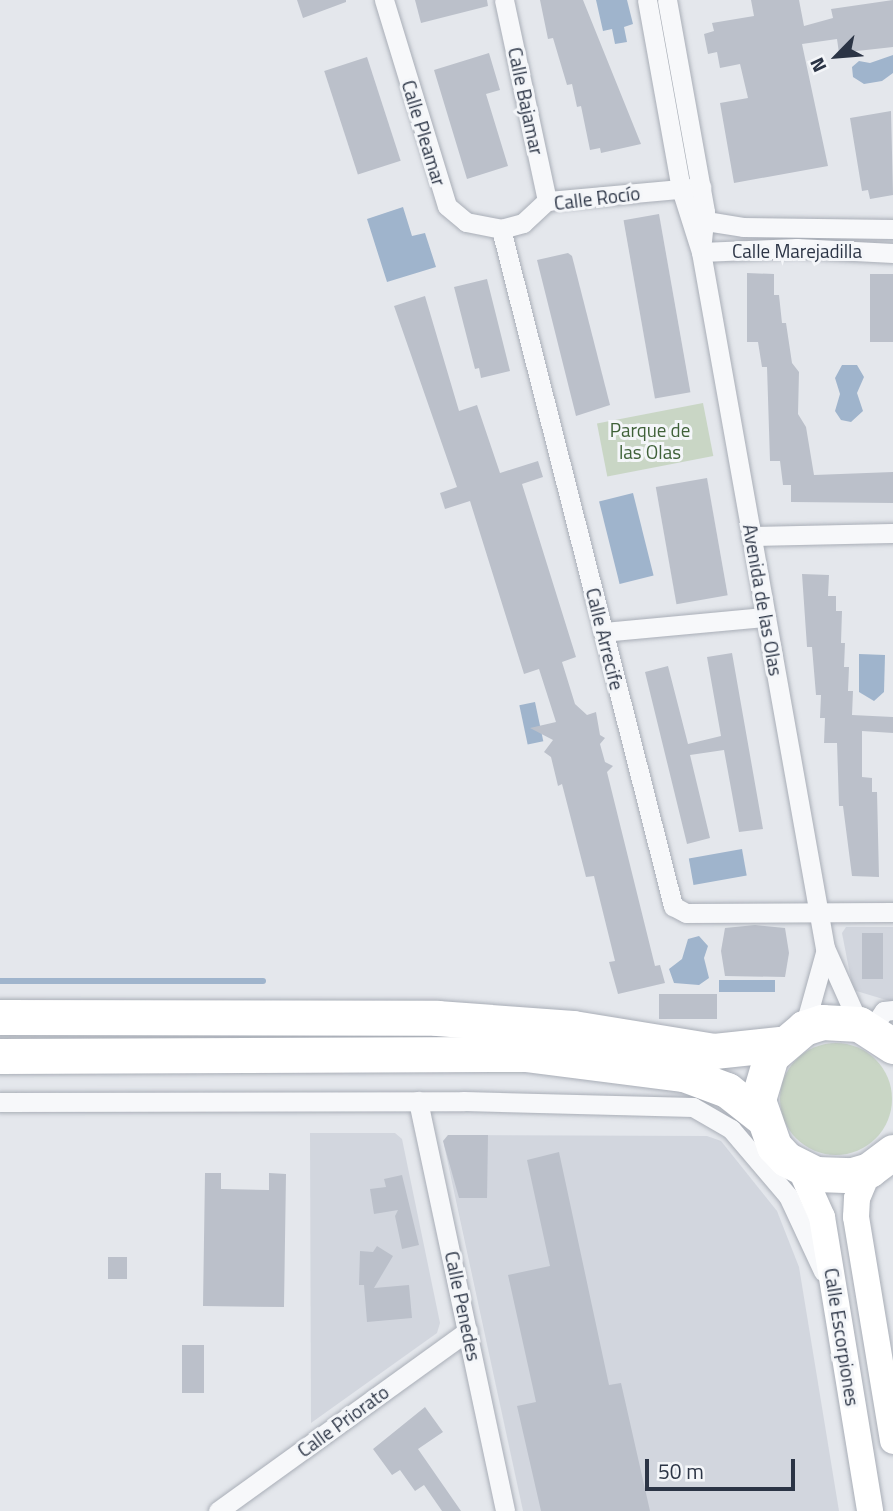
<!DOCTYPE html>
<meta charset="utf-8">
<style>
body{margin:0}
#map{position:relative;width:893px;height:1511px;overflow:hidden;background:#e4e7ec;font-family:"Titillium Web",sans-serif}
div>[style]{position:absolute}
.built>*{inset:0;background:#d2d6de}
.green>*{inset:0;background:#c9d6c5;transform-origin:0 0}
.round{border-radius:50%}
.water>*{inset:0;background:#9fb4cc;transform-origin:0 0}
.stream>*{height:6px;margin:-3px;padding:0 3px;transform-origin:3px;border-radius:3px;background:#9fb4cc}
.building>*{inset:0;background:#bbc0ca;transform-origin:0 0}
.roads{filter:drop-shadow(0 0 2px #a9aeb7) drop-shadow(0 0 2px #a9aeb7)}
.street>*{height:19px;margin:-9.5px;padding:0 9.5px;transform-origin:9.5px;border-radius:9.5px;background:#f7f8fa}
.secondary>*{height:26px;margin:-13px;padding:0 13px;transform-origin:13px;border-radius:13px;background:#fff}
.highway>*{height:35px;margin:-17.5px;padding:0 17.5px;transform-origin:17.5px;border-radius:17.5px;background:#fff}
span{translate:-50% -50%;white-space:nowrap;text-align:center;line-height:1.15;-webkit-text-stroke:6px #f4f6f9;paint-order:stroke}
.street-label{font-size:19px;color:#2b3445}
.park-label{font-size:19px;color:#3f6138}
.north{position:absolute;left:802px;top:21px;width:70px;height:70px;-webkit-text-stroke:5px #f4f6f9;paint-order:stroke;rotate:245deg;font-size:19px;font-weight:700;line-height:28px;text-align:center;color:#2b3445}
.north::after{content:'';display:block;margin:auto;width:24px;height:32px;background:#2b3445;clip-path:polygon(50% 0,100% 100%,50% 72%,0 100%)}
.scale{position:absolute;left:645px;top:1459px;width:150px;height:32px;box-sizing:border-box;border:4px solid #2b3445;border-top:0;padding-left:9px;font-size:21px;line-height:24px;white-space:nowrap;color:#2b3445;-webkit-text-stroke:5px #f4f6f9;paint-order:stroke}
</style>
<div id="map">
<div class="built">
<i style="clip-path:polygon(846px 927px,893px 927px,893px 1002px,853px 990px,842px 933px)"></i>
<i style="clip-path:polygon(310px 1133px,395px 1133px,402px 1139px,440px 1323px,437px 1333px,311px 1423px)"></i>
<i style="clip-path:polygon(448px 1135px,707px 1136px,721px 1141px,777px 1211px,799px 1267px,839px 1511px,523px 1511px,444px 1145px)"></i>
</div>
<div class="green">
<i style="left:703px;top:403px;width:54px;height:108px;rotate:79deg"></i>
<i class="round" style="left:780px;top:1043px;width:112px;height:112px"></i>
</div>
<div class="water">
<i style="clip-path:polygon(596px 0,627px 0,633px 24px,624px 27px,627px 42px,615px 44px,612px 29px,603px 31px)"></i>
<i style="clip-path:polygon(893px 55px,893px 73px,882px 81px,864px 84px,853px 77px,852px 67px,859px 61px,870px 63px)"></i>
<i style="clip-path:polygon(403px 207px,412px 236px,425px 233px,436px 267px,387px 282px,367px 219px)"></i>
<i style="clip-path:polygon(842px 365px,857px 365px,864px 377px,857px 393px,863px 411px,851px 422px,841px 420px,835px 411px,840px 394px,835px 378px)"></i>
<i style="left:633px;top:493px;width:85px;height:35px;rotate:76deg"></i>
<i style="clip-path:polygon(859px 654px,885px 655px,884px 692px,874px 701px,859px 692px)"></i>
<i style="left:535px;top:702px;width:40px;height:16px;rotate:78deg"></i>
<i style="left:742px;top:849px;width:27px;height:54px;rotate:80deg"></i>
<i style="clip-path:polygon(699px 936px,708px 946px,704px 958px,709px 978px,699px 985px,674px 983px,669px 969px,682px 959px,688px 939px)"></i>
<i style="left:719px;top:980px;width:56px;height:12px"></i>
</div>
<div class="stream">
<i style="left:0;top:981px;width:263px"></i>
</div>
<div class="building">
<i style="clip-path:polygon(297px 0,346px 0,346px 2px,303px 18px)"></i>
<i style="clip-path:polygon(415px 0,487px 0,488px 6px,421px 23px)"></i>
<i style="clip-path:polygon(540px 0,583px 0,641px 144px,601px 153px,600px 148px,590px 150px,581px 106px,577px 107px,572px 84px,567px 85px,553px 38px,548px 39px)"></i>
<i style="clip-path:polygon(751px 0,799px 0,804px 26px,833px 18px,831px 9px,893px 0,893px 47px,839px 53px,837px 39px,802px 44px,828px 166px,734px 183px,720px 103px,748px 98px,740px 64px,720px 68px,717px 52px,708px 54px,704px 34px,714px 31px,712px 23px,754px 16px)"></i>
<i style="clip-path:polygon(489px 53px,500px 90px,486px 94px,508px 166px,467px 179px,434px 70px)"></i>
<i style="left:367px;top:57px;width:109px;height:45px;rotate:72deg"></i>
<i style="clip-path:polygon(891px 111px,893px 195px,870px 199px,868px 190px,862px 191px,850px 118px)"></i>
<i style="left:659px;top:214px;width:181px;height:36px;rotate:80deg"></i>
<i style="clip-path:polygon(568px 253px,572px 256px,610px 405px,576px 416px,537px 260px)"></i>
<i style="clip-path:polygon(747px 273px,774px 274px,774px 295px,779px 295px,782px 323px,786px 323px,792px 363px,799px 372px,798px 414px,806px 427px,814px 475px,893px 472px,893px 503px,791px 502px,791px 485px,783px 485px,780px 461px,770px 461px,767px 367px,762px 367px,758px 342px,747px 342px)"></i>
<i style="left:870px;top:274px;width:23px;height:68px"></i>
<i style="clip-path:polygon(487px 279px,510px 371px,481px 378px,479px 368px,475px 369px,454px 287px)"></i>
<i style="clip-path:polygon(425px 296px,459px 411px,477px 405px,500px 473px,538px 461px,543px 477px,522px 484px,576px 657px,562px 662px,575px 704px,587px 715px,596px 712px,600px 735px,605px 738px,600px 744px,605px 762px,613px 766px,607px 772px,655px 966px,660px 965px,665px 983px,618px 994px,609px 962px,615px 961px,594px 876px,586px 877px,562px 784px,558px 786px,551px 757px,544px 752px,553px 740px,530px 728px,556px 722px,539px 669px,524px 674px,470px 501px,445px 509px,440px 493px,457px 487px,394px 306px)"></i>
<i style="left:707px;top:478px;width:119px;height:52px;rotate:80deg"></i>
<i style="clip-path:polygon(802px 574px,829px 575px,828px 596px,836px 596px,836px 611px,842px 611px,841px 643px,845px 643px,844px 667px,849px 667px,848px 691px,853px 691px,852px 715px,893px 717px,893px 733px,862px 731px,862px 777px,872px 778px,872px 792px,877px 792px,879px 877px,852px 876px,843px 806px,839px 806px,837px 743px,824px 743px,825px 718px,820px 718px,821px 695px,816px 695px,812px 647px,807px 647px)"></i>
<i style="clip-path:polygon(732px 653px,763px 829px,739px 832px,724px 750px,690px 755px,710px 838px,687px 844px,645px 672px,668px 666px,688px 744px,721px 736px,707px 657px)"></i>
<i style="clip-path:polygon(755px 925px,785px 928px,789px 953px,785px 977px,725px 976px,721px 951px,725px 928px)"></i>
<i style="left:862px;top:933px;width:21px;height:46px"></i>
<i style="left:659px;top:994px;width:58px;height:25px"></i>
<i style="clip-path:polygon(448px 1135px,488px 1135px,487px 1198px,459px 1198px,443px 1141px)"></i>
<i style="clip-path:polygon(559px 1152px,609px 1385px,621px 1383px,650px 1511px,541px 1511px,517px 1406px,536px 1402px,508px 1275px,550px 1266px,527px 1160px)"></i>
<i style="clip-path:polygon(205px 1173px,221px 1173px,221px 1189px,269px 1190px,269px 1173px,286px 1174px,284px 1307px,203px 1306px)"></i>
<i style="clip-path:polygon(402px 1175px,419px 1245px,402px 1249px,395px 1216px,398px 1210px,374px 1214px,370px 1189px,386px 1187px,384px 1179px)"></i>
<i style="clip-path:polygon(377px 1246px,393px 1256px,374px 1288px,409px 1285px,412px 1318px,367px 1322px,364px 1285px,359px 1285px,360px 1251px,373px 1252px)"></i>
<i style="left:108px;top:1257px;width:19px;height:22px"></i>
<i style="left:182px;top:1345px;width:22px;height:48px"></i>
<i style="clip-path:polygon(425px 1407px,443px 1432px,418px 1449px,461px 1511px,442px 1511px,424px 1485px,415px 1491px,400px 1470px,392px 1475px,373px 1449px)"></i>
</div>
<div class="roads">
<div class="street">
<i style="left:384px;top:0;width:215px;rotate:73deg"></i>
<i style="left:447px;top:206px;width:25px;rotate:40deg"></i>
<i style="left:466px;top:222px;width:36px;rotate:11deg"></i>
<i style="left:501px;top:229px;width:23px;rotate:-15deg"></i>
<i style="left:523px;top:223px;width:33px;rotate:-43deg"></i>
<i style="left:547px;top:201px;width:155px;rotate:-5.2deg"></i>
<i style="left:504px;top:0;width:206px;rotate:77.9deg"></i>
<i style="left:647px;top:0;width:192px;rotate:79.8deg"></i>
<i style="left:681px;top:189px;width:66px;rotate:72.4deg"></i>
<i style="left:701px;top:252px;width:707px;rotate:79.9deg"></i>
<i style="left:825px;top:948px;width:83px;rotate:65.9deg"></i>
<i style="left:667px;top:0;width:215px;rotate:79.8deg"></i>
<i style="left:705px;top:212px;width:39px;rotate:96deg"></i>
<i style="left:706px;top:221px;width:37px;rotate:9deg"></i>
<i style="left:743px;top:227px;width:150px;rotate:0.8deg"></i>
<i style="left:501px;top:229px;width:699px;rotate:75.74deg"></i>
<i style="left:673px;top:906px;width:15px;rotate:28deg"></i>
<i style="left:686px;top:913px;width:207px;rotate:-0.3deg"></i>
<i style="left:701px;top:252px;width:96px;rotate:-2.4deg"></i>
<i style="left:797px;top:248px;width:96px;rotate:3deg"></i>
<i style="left:751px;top:536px;width:142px;rotate:-1.2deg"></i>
<i style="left:603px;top:632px;width:163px;rotate:-5.3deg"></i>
<i style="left:804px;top:1028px;width:78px;rotate:-74.4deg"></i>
<i style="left:871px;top:1030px;width:23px;rotate:-56deg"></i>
<i style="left:884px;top:1011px;width:9px;rotate:-6deg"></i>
<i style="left:418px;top:1101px;width:419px;rotate:78deg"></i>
<i style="left:0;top:1102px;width:463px;rotate:-0.1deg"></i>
<i style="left:463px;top:1101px;width:230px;rotate:1.5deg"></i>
<i style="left:693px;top:1107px;width:44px;rotate:30.1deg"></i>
<i style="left:731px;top:1129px;width:88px;rotate:49.6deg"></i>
<i style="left:788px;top:1196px;width:83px;rotate:65deg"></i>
<i style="left:218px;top:1511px;width:308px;rotate:-35.8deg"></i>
</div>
<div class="secondary">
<i style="left:800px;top:1168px;width:54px;rotate:65.8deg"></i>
<i style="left:822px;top:1217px;width:298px;rotate:80.7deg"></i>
<i style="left:869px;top:1170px;width:30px;rotate:113deg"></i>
<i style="left:857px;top:1198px;width:19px;rotate:93deg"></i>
<i style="left:856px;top:1217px;width:227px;rotate:80.6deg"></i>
</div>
<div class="highway">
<i style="left:0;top:1017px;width:437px;rotate:0.1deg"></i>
<i style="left:437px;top:1018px;width:136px;rotate:4.2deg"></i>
<i style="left:573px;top:1028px;width:143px;rotate:9.3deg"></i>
<i style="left:714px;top:1051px;width:66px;rotate:-6.1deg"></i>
<i style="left:893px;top:1046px;width:40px;rotate:-147.1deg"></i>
<i style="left:859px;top:1024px;width:37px;rotate:-177deg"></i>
<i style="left:822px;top:1022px;width:19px;rotate:162deg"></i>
<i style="left:804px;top:1028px;width:43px;rotate:139.7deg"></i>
<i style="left:771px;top:1056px;width:46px;rotate:106.5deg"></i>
<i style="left:758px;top:1100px;width:49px;rotate:70.8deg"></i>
<i style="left:774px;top:1146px;width:18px;rotate:47deg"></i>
<i style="left:786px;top:1159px;width:34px;rotate:27deg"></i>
<i style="left:816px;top:1174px;width:36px;rotate:2deg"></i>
<i style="left:852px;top:1175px;width:18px;rotate:-16deg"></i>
<i style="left:869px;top:1170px;width:30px;rotate:-37deg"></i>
<i style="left:0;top:1056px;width:525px;rotate:-0.22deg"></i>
<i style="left:525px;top:1054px;width:160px;rotate:7.2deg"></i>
<i style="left:684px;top:1074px;width:46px;rotate:20.4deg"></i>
<i style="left:727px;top:1090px;width:42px;rotate:38.2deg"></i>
</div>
</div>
<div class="street-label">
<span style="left:526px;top:101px;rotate:78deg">Calle Bajamar</span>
<span style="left:424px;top:133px;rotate:73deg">Calle Pleamar</span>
<span style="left:597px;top:198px;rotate:-7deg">Calle Rocío</span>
<span style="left:797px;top:251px">Calle Marejadilla</span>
<span style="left:763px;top:600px;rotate:80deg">Avenida de las Olas</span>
<span style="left:605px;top:639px;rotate:76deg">Calle Arrecife</span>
<span style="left:463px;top:1306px;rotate:78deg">Calle Penedes</span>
<span style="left:842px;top:1337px;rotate:81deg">Calle Escorpiones</span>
<span style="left:343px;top:1421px;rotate:-36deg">Calle Priorato</span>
</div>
<div class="park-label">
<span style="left:650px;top:441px">Parque de<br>las Olas</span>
</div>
<div class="north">N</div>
<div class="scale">50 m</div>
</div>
